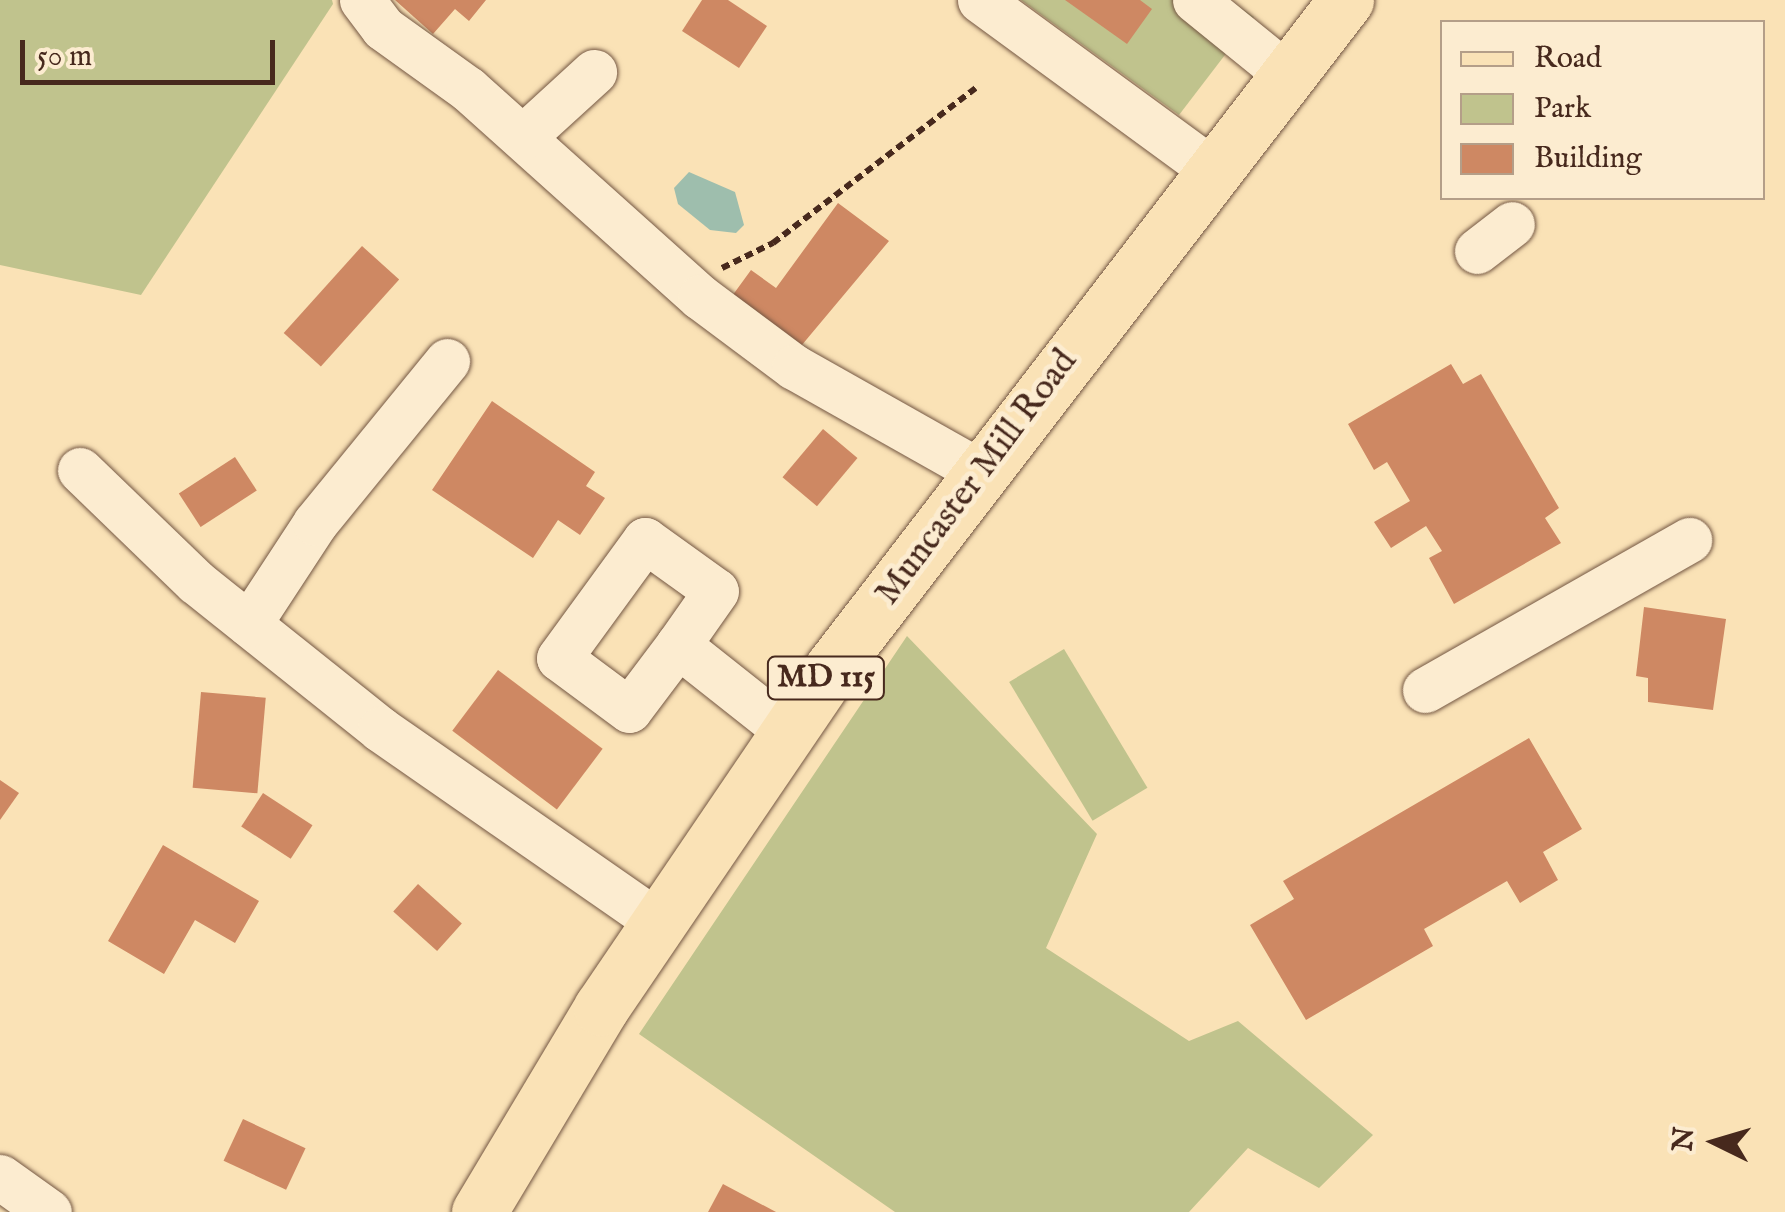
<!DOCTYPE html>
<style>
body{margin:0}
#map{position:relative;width:1785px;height:1212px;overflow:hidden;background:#fae2b6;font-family:"IM FELL English",serif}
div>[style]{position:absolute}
.green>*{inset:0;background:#c0c38d;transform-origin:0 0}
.water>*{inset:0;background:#9ebead}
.building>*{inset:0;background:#ce8863;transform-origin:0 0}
.path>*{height:6px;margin-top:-3px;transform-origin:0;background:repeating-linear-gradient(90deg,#47291d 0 8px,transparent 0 13px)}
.roads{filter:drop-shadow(0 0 2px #745743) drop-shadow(0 0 2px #745743)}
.minor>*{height:45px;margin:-22.5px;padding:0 22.5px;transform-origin:22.5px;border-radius:22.5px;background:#fcecd0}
.major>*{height:55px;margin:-27.5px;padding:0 27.5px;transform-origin:27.5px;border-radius:27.5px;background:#fae2b6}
span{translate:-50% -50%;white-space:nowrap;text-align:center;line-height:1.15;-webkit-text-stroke:10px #fcecd0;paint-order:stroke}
.shield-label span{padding:2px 8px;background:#fcecd0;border:2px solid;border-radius:8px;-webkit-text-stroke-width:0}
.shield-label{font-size:32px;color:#47291d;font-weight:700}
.street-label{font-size:35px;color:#47291d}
.legend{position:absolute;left:1440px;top:20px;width:325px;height:180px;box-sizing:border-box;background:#fcecd0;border:2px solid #b49e88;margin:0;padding:12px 18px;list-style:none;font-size:30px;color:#47291d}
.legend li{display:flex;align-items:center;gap:20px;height:50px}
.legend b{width:50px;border:2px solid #b49e88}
.north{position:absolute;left:1665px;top:1092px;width:100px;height:100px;-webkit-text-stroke:8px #fcecd0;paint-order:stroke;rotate:275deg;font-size:28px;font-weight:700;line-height:40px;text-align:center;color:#47291d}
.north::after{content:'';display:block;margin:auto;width:35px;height:45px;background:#47291d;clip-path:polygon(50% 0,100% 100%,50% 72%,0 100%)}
.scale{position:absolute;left:20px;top:40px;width:255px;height:45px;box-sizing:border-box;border:5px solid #47291d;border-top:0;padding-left:12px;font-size:30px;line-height:35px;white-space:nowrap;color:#47291d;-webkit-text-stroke:8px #fcecd0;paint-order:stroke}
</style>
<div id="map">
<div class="green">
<i style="clip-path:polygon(0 0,332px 0,333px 4px,141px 295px,0 265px)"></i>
<i style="clip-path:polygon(1021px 0,1230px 0,1254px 17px,1179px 115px)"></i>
<i style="clip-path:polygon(907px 636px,1097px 834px,1046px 948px,1189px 1041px,1238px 1021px,1373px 1135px,1319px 1188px,1248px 1148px,1189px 1212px,895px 1212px,639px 1034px)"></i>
<i style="left:1064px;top:649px;width:162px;height:64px;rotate:59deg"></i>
</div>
<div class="water">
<i style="clip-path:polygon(689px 172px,735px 192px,744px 225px,736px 233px,710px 230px,678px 204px,674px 188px)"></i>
</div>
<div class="building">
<i style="clip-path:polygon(395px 0,486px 0,469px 21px,455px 9px,433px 34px)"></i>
<i style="clip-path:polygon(702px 0,728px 0,767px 26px,739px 68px,682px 31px)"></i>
<i style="clip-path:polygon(1065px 0,1140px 0,1152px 9px,1127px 44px)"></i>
<i style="clip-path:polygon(838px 203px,889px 241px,791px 358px,727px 303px,751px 270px,776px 288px)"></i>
<i style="left:362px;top:246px;width:50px;height:117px;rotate:42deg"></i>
<i style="clip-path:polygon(1451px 364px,1463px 384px,1481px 374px,1559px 508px,1545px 518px,1561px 543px,1454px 604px,1429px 558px,1442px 551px,1426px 526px,1391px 548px,1374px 522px,1410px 501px,1387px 462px,1374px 470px,1348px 424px)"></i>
<i style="clip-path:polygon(492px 401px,595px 472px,586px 486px,605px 498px,580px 535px,558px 520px,533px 558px,432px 490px)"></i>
<i style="left:823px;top:429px;width:45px;height:63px;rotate:40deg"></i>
<i style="left:235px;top:457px;width:40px;height:67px;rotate:57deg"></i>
<i style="clip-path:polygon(1644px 607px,1726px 619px,1713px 710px,1648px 702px,1648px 678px,1636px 676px)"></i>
<i style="left:498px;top:670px;width:131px;height:76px;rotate:37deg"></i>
<i style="left:201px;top:692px;width:65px;height:96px;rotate:5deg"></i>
<i style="clip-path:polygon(1529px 738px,1582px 829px,1543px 852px,1558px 880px,1520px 903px,1507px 881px,1424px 929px,1433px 946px,1306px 1020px,1250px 925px,1294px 899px,1283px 881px)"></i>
<i style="clip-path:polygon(0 780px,19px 793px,0 820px)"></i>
<i style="left:263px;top:793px;width:59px;height:40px;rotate:33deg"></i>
<i style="clip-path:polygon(163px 845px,259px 901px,235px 943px,195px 920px,164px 974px,108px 941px)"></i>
<i style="left:418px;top:884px;width:59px;height:37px;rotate:42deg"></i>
<i style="left:243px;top:1119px;width:69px;height:46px;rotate:25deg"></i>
<i style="clip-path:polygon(723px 1184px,776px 1212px,708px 1212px)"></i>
</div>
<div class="path">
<i style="left:722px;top:268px;width:57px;rotate:-26.1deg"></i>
<i style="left:773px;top:243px;width:255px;rotate:-37.4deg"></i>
</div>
<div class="roads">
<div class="minor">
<i style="left:362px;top:0;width:35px;rotate:53deg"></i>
<i style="left:383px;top:28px;width:105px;rotate:35.7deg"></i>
<i style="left:468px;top:89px;width:312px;rotate:41.9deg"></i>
<i style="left:700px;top:297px;width:117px;rotate:36.7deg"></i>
<i style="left:794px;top:367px;width:214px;rotate:29.4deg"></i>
<i style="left:980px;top:0;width:290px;rotate:36.2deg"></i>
<i style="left:1195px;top:0;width:121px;rotate:39deg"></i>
<i style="left:524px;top:136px;width:95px;rotate:-42.4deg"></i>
<i style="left:1477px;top:251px;width:44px;rotate:-37.6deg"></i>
<i style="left:80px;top:470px;width:161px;rotate:44deg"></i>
<i style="left:196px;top:582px;width:236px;rotate:38.6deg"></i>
<i style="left:380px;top:729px;width:340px;rotate:34.8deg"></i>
<i style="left:249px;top:624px;width:121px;rotate:-56.8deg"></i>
<i style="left:315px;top:523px;width:209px;rotate:-50.8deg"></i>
<i style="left:678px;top:645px;width:81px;rotate:127deg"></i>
<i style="left:629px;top:710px;width:87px;rotate:-143.4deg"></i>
<i style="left:559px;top:658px;width:146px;rotate:-53.9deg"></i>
<i style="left:645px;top:540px;width:87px;rotate:35.7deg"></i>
<i style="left:716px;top:591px;width:66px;rotate:125.1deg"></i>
<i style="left:678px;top:645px;width:142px;rotate:38.4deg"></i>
<i style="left:1425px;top:690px;width:304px;rotate:-29.6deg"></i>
<i style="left:0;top:1177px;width:60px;rotate:35.5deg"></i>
</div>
<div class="major">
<i style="left:479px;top:1212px;width:238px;rotate:-59.1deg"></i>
<i style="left:601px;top:1008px;width:411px;rotate:-55.8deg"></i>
<i style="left:832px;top:668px;width:843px;rotate:-52.42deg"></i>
</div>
</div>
<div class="shield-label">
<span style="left:826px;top:678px">MD 115</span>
</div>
<div class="street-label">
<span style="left:977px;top:478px;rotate:-53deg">Muncaster Mill Road</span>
</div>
<ul class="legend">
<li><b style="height:12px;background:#fae2b6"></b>Road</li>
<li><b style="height:28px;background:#c0c38d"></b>Park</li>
<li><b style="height:28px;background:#ce8863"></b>Building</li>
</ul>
<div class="north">N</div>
<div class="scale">50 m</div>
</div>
